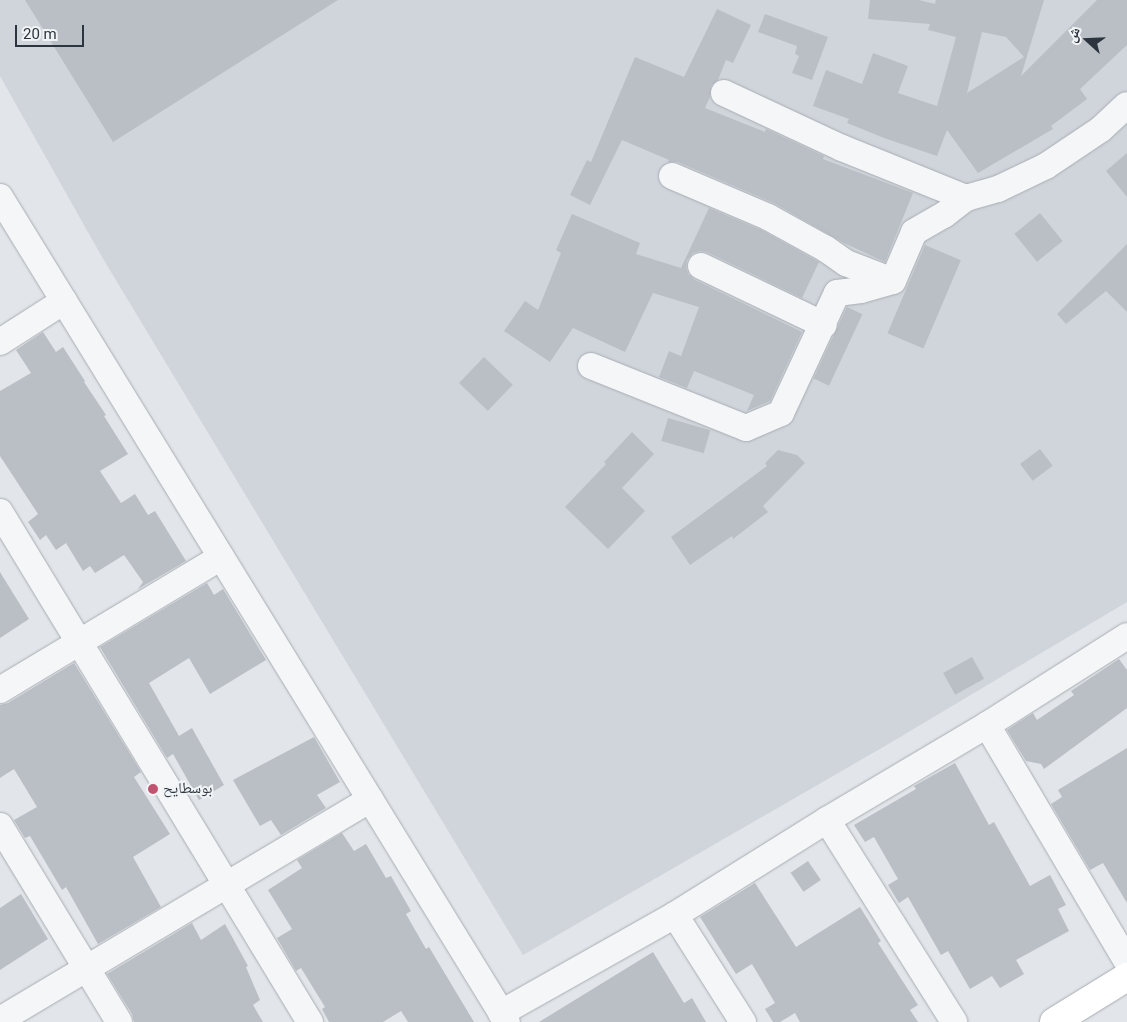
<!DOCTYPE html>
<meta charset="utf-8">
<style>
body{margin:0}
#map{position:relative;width:1127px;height:1022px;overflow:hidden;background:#e2e5e9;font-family:Roboto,"Noto Naskh Arabic",sans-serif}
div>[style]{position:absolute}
.built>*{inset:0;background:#d0d5db}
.building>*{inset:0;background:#babfc5;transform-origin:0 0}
.roads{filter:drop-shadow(0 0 1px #a8adb3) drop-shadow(0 0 1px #a8adb3)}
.street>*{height:26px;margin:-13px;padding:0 13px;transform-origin:13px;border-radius:13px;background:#f4f6f8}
.secondary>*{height:28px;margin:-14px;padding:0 14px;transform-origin:14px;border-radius:14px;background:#fff}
.dots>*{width:14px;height:14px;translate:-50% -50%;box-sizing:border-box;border:2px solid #f1f4f6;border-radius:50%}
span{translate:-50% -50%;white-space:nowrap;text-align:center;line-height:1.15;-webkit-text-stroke:4px #f1f4f6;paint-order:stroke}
.poi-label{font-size:15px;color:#2c353f}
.left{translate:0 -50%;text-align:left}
.north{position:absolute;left:1062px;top:15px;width:50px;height:50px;-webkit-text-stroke:4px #f1f4f6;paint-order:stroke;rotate:290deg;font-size:14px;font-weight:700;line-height:20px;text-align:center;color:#2c353f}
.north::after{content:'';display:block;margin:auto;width:18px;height:22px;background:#2c353f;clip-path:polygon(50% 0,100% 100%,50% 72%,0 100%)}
.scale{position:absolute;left:15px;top:25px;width:69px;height:22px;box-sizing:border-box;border:2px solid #2c353f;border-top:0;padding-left:6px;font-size:15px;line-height:18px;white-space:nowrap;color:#2c353f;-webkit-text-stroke:4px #f1f4f6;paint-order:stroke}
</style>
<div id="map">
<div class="built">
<i style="clip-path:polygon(0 0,1127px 0,1127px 602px,885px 746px,523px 955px,102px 257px,0 76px)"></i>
</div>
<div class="building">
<i style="clip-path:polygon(25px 0,338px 0,113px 142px)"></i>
<i style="clip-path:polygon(evenodd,870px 0,919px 0,935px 4px,936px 0,1044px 0,1021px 76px,1097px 0,1127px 0,1127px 45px,1080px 89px,1087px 99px,1051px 126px,1053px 129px,978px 173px,947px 130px,937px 156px,884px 138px,847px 123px,849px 119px,813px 106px,826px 70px,862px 84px,873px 53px,908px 66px,898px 93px,937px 106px,956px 37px,928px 30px,930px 24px,868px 19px,870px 0,982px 32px,1006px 37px,1024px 57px,967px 93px,982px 32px)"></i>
<i style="clip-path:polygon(717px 9px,751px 25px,733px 63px,726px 60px,718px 80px,711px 86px,710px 97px,705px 108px,765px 132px,766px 129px,824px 156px,823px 159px,913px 193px,885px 262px,844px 243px,774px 203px,678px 162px,668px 162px,669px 160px,622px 140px,590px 205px,570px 195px,587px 160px,591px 162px,635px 57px,684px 77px)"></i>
<i style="clip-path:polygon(765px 14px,828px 37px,812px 80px,792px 73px,799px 56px,795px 54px,797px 46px,758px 32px)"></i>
<i style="clip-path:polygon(1127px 153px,1127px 197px,1106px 171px)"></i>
<i style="clip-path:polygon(709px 208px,761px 230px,819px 262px,802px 298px,707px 252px,700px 251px,693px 253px,687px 260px,686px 267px,688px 274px,695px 280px,802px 332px,770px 401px,747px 411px,754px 395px,694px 371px,687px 388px,659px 377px,669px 351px,681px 356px,699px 307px,653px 293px,625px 352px,573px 328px,550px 362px,504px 331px,525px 301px,538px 310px,561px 253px,556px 250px,572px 214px,640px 243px,636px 254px,681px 268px)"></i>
<i style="left:1040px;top:213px;width:36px;height:33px;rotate:51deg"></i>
<i style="clip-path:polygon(1127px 244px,1127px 312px,1106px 291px,1066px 324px,1057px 314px)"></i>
<i style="left:925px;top:245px;width:39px;height:96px;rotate:23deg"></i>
<i style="left:847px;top:307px;width:17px;height:79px;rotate:25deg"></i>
<i style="clip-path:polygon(43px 332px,56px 352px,63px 347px,85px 381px,84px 382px,106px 415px,104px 416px,128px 454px,100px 471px,121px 503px,135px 494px,148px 515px,155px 511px,186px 561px,138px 589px,143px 582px,124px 555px,95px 573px,90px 566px,83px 571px,66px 543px,56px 550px,46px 535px,40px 540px,28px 522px,38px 514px,0 456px,0 391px,31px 373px,16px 350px)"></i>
<i style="left:484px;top:357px;width:40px;height:36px;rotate:44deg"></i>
<i style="left:668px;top:418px;width:44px;height:24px;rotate:16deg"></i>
<i style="clip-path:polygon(632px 432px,654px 454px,622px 488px,645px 511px,608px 549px,565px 507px,606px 464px,604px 462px)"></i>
<i style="left:1040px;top:449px;width:21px;height:25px;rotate:53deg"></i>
<i style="clip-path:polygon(778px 450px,797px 455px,805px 463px,763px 506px,768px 512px,733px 539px,732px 536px,690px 565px,671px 537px,767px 466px,765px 463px)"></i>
<i style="clip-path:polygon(0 572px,29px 619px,0 638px)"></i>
<i style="clip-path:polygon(207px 583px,214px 595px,223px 589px,266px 660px,210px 694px,189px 658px,149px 683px,179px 736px,192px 728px,224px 785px,199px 800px,173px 754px,167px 758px,100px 647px)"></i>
<i style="left:972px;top:657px;width:25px;height:33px;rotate:61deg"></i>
<i style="clip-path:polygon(1119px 659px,1127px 670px,1127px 708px,1044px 769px,1041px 764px,1026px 761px,1007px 730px,1033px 713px,1037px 720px,1074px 695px,1071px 691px)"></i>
<i style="clip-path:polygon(74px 663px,141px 772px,134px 777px,170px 834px,133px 857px,161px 907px,98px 944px,66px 887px,62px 890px,30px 836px,25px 838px,14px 820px,37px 807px,14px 769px,0 778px,0 705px,8px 703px)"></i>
<i style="clip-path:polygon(314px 737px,340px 782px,317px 795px,326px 808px,281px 835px,271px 820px,260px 826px,233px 780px)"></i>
<i style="clip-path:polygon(1127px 748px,1127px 903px,1103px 863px,1090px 870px,1051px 804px,1062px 797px,1058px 790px)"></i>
<i style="clip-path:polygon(955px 763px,989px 825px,994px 822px,1030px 886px,1050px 875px,1066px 905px,1058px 909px,1069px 931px,1016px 960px,1024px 974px,1000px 988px,992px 976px,970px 989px,948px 951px,941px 955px,908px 897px,899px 903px,888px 885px,898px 879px,874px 837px,865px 842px,854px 825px,916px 789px,914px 786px)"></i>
<i style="clip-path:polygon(342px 833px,354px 851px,366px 844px,386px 878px,391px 876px,411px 911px,406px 914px,426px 949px,429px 947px,474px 1022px,408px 1022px,401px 1011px,383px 1022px,329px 1022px,322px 1009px,325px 1007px,301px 968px,296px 971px,277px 938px,292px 929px,268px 890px,302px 868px,297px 860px)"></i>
<i style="left:808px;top:861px;width:23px;height:21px;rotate:56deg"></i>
<i style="clip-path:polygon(755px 883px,796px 947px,860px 907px,881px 941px,878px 943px,918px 1005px,910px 1010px,918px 1022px,800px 1022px,795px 1013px,780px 1022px,773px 1022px,765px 1009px,775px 1003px,752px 964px,736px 974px,700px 917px)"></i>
<i style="clip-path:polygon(21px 894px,48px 939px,0 970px,0 908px)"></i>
<i style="clip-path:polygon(192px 923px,201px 940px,225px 924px,248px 966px,246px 967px,260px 1000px,253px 1005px,263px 1022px,134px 1022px,132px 1014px,107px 974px)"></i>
<i style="clip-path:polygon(653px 952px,684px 1003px,692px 998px,706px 1022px,539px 1022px)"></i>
</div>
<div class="roads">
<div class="street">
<i style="left:724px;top:93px;width:130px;rotate:25deg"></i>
<i style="left:842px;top:148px;width:134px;rotate:22deg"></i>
<i style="left:672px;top:176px;width:104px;rotate:23.1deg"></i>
<i style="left:768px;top:217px;width:66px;rotate:28.9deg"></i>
<i style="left:826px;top:249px;width:24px;rotate:35deg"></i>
<i style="left:846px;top:263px;width:50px;rotate:21deg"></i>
<i style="left:0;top:197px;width:968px;rotate:58.43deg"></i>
<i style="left:701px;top:266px;width:136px;rotate:25.6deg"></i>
<i style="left:0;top:342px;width:76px;rotate:-32.6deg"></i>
<i style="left:591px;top:366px;width:167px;rotate:21.8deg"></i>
<i style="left:746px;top:428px;width:38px;rotate:-23deg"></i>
<i style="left:781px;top:413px;width:132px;rotate:-65deg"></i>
<i style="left:837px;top:293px;width:24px;rotate:-7deg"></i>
<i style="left:861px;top:290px;width:33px;rotate:-16deg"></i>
<i style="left:893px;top:281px;width:53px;rotate:-66.8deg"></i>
<i style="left:914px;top:232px;width:34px;rotate:-30deg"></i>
<i style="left:944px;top:215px;width:28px;rotate:-38deg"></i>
<i style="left:966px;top:198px;width:33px;rotate:-16deg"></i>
<i style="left:998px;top:189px;width:53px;rotate:-25.6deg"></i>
<i style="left:1046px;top:166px;width:66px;rotate:-33.9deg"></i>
<i style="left:1101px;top:129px;width:35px;rotate:-43deg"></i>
<i style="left:0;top:512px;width:597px;rotate:58.71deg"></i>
<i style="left:0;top:690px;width:258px;rotate:-31deg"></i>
<i style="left:987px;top:725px;width:275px;rotate:59.4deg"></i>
<i style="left:827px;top:820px;width:239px;rotate:57.8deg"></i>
<i style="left:0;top:826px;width:229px;rotate:58.7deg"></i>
<i style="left:675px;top:915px;width:127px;rotate:57.6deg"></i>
<i style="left:501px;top:1013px;width:200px;rotate:-29.4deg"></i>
<i style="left:675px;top:915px;width:179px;rotate:-32deg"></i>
<i style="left:827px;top:820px;width:186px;rotate:-30.7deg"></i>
<i style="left:987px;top:725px;width:166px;rotate:-32.4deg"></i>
<i style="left:0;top:1020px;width:431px;rotate:-30.8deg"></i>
</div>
<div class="secondary">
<i style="left:1054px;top:1022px;width:86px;rotate:-31.7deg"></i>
</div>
</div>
<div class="dots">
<i style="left:153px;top:789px;background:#c15370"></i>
</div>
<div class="poi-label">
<span class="left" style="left:163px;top:789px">بوسطايح</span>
</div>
<div class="north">ش</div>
<div class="scale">20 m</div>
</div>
